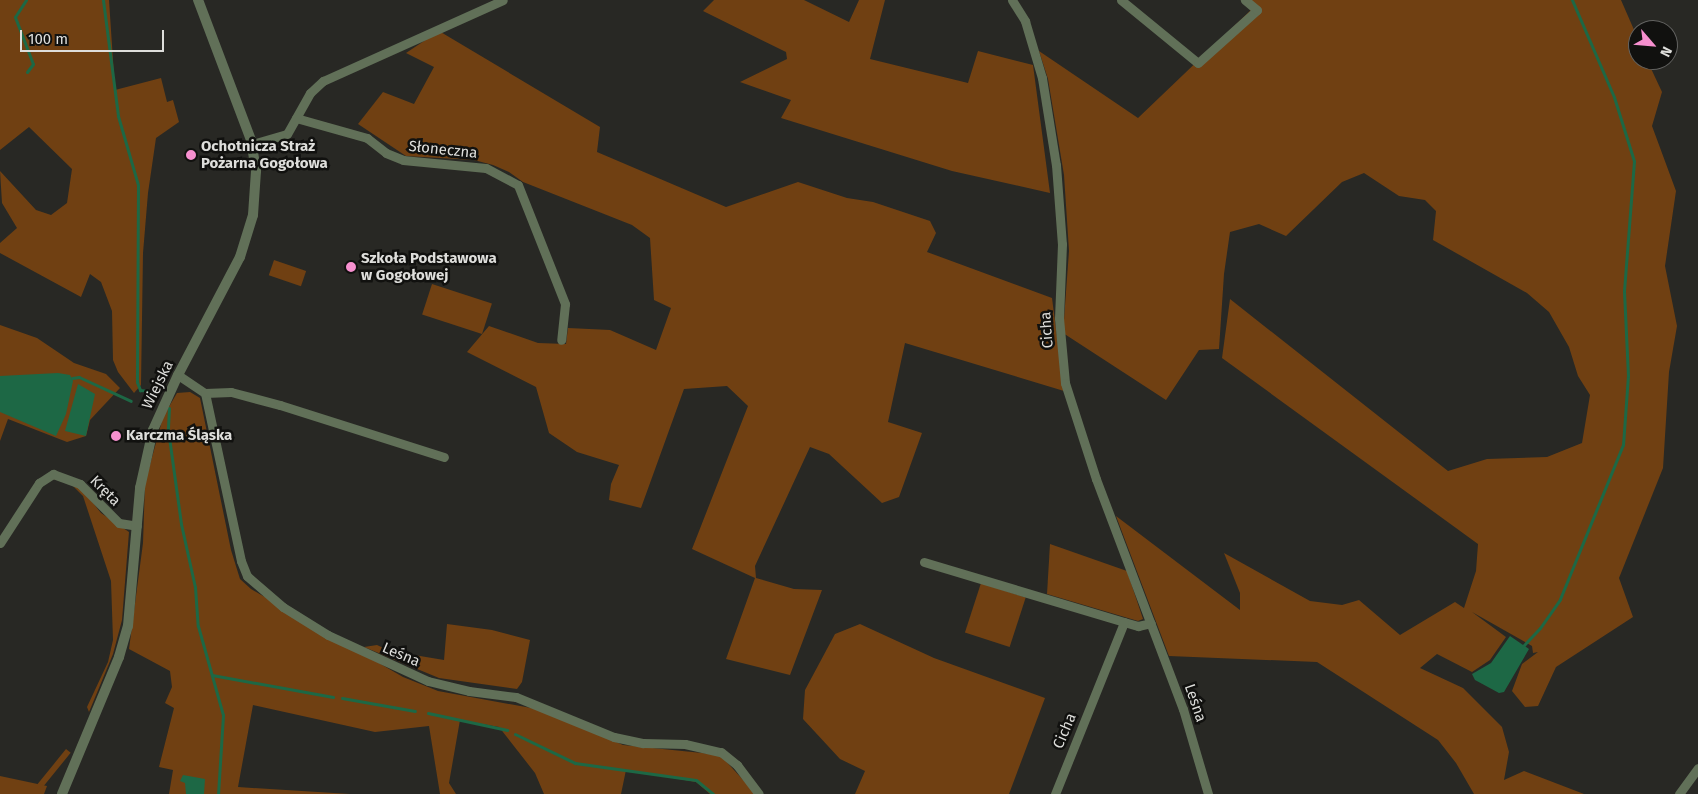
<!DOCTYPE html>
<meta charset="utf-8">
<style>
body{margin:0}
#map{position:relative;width:1698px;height:794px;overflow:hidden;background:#282824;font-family:"Fira Sans",sans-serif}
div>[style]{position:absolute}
.green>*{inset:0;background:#704012;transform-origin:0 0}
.water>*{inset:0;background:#1d6845}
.stream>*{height:3px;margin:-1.5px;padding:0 1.5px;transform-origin:1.5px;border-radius:1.5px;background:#1d6845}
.minor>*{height:9px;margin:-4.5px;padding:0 4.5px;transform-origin:4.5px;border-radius:4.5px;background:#617058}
.tertiary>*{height:10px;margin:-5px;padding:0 5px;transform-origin:5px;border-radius:5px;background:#617058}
.dots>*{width:14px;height:14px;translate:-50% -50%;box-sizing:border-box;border:2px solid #11110f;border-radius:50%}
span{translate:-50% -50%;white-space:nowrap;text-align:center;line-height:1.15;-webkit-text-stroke:5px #11110f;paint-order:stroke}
.poi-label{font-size:15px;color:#dededb;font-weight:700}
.left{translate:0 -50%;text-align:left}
.street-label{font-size:15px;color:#dededb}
.north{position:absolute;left:1628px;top:20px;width:50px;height:50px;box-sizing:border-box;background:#11110f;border:1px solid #636361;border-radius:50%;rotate:117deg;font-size:14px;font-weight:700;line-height:20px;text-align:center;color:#dededb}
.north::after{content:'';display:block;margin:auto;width:18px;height:22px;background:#f790cf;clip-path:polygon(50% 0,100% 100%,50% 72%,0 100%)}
.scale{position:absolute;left:20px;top:30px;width:144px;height:22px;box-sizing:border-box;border:2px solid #dededb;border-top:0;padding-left:6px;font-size:15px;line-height:18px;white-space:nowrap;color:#dededb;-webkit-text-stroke:4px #11110f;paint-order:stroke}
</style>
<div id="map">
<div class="green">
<i style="clip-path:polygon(0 0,109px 0,115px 90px,161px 78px,167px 102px,173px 100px,179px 122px,156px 138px,148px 193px,143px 253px,141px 385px,134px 393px,118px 372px,113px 360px,112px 311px,101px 282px,90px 274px,81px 297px,0 253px,0 243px,17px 228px,2px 203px,0 171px,36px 210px,51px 215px,67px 203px,72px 169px,29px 127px,0 150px)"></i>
<i style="clip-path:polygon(714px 0,804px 0,849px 22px,859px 0,885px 0,870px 59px,968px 83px,978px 51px,1033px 65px,1050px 193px,952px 171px,781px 118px,791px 100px,740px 82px,787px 59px,786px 52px,703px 11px)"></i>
<i style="clip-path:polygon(1252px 0,1621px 0,1638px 39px,1638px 60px,1647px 60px,1662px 92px,1652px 126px,1676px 191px,1665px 266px,1677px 326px,1669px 372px,1663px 468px,1619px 578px,1633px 617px,1556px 667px,1538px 706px,1525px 707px,1512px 691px,1522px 664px,1538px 652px,1533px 653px,1532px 646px,1472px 612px,1506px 637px,1490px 660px,1472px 672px,1437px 654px,1420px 668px,1463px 688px,1502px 727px,1509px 752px,1504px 780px,1524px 771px,1584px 794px,1474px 794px,1456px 763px,1438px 740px,1317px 662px,1169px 656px,1116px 516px,1240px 610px,1240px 593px,1224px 553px,1310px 601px,1342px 605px,1359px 600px,1400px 635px,1455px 602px,1464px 608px,1476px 571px,1478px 544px,1222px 358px,1230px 299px,1448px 471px,1487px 459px,1547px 457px,1582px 443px,1590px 395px,1578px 376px,1569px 347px,1549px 312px,1527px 293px,1433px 240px,1436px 211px,1425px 200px,1399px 196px,1364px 173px,1342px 182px,1286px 236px,1259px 224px,1230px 232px,1224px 274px,1219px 349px,1199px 350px,1166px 400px,1063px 333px,1069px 251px,1064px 175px,1048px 79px,1039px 51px,1138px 118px,1252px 9px)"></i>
<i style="clip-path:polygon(439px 31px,600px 127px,597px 152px,726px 207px,798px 182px,847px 198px,873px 202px,930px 221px,936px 233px,927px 252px,1052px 298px,1064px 391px,905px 343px,888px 422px,922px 433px,899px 497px,882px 503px,829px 454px,810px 447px,755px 566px,756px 578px,794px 589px,822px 590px,790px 675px,726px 659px,755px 578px,692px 549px,748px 406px,727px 386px,684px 389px,641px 508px,609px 500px,611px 484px,619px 465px,577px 452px,549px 433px,536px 387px,467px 352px,489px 326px,538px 343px,566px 344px,568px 328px,610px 330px,656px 350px,671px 308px,654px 300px,650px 238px,632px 225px,523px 182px,509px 172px,493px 165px,474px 160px,406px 156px,358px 124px,383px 92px,414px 104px,434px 67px,406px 53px)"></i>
<i style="left:274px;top:260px;width:34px;height:16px;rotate:19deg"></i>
<i style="left:432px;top:284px;width:63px;height:32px;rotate:18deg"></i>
<i style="clip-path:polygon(0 325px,37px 338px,74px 363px,106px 374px,120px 388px,90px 420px,86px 436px,67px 442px,8px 419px,0 441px)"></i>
<i style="clip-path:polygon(190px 392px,200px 398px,231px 550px,240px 579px,251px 589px,403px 677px,438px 691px,542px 710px,623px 745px,712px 754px,722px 757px,756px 794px,710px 794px,696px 782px,626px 770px,621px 794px,544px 794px,535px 773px,499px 727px,460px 720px,449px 783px,456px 794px,440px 794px,429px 726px,375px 732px,253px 705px,238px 787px,350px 794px,169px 794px,173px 770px,159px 767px,174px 708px,165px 703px,172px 687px,170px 671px,129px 649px,143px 543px,145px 483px,163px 417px,177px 393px)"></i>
<i style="clip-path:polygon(50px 478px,42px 483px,23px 514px,42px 483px,50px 478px,59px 478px,82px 489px,101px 513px,129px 532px,122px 620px,113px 654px,89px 712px,87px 707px,108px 662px,113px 640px,111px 581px,83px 496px,71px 484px)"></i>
<i style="clip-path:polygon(1050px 544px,1127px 571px,1143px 619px,1138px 621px,1047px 594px)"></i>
<i style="left:981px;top:583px;width:47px;height:52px;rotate:18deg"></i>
<i style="clip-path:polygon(447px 624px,492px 630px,530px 640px,522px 682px,517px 689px,439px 678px,364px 647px,377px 645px,390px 651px,444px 660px)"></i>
<i style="clip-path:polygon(860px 624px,934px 658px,1045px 698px,1009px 794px,855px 794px,865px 771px,840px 759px,803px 719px,805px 690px,835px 634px)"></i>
<i style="left:66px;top:749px;width:6px;height:48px;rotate:39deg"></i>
<i style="clip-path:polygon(0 776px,47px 786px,44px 794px,0 794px)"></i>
</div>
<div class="water">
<i style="clip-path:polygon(58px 373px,70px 375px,73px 381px,66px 414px,56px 436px,0 412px,0 376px)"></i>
<i style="clip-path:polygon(78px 384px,95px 394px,86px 436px,65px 431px)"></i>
<i style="clip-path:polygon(1510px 636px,1529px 649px,1504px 692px,1499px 693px,1475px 680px,1472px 674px,1491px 663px)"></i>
<i style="clip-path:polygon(183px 775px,205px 779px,204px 794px,186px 794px,185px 783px,180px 781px)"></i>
</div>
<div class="stream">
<i style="left:26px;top:0;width:20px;rotate:123deg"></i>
<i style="left:15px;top:17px;width:50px;rotate:69deg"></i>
<i style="left:33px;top:64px;width:10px;rotate:127deg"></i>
<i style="left:103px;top:0;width:117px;rotate:82.6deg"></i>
<i style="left:118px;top:116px;width:72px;rotate:73.8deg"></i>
<i style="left:138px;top:185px;width:197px;rotate:90.3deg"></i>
<i style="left:137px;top:382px;width:9px;rotate:69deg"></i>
<i style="left:72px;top:378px;width:7px;rotate:-8deg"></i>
<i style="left:79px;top:377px;width:57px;rotate:24.8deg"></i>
<i style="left:140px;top:390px;width:18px;rotate:6deg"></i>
<i style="left:169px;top:408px;width:22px;rotate:93deg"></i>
<i style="left:168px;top:430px;width:95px;rotate:82.1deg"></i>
<i style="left:181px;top:524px;width:65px;rotate:77.5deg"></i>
<i style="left:195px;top:587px;width:39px;rotate:86deg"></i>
<i style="left:198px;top:626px;width:92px;rotate:74.3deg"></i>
<i style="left:223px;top:715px;width:79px;rotate:93.6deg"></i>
<i style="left:1524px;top:645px;width:23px;rotate:-47deg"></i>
<i style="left:1540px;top:628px;width:35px;rotate:-55deg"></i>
<i style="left:1560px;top:599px;width:166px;rotate:-67.8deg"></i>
<i style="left:1623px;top:445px;width:69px;rotate:-85.9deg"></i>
<i style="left:1628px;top:376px;width:85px;rotate:-92.7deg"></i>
<i style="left:1624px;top:291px;width:130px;rotate:-85.6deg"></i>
<i style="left:1634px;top:161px;width:67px;rotate:-107.4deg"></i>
<i style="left:1614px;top:97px;width:106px;rotate:-113.4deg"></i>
<i style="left:212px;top:675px;width:123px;rotate:10.3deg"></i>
<i style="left:342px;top:698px;width:74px;rotate:10.1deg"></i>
<i style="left:428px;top:713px;width:81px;rotate:12.1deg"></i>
<i style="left:515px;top:734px;width:67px;rotate:25.8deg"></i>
<i style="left:575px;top:763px;width:122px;rotate:8deg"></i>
<i style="left:696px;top:780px;width:22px;rotate:39deg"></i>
</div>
<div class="minor">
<i style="left:1012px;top:0;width:25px;rotate:58deg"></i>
<i style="left:1025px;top:21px;width:59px;rotate:73.4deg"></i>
<i style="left:1042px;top:78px;width:88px;rotate:80.9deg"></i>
<i style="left:1056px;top:165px;width:79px;rotate:85.7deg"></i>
<i style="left:1062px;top:244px;width:74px;rotate:92.3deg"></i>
<i style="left:1059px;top:318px;width:65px;rotate:84.7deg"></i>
<i style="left:1065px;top:383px;width:101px;rotate:72.1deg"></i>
<i style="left:1096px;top:479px;width:246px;rotate:69.3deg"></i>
<i style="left:1183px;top:709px;width:89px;rotate:73.6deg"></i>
<i style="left:1121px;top:0;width:99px;rotate:39.3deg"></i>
<i style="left:1198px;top:63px;width:79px;rotate:-41.9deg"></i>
<i style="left:1257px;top:10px;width:16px;rotate:-140deg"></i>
<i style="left:296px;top:118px;width:74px;rotate:15.7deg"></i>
<i style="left:367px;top:138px;width:24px;rotate:38deg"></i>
<i style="left:386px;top:153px;width:18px;rotate:22deg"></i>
<i style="left:403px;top:160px;width:83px;rotate:5.5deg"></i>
<i style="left:486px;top:168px;width:36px;rotate:28deg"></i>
<i style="left:518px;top:185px;width:128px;rotate:68.4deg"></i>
<i style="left:565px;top:304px;width:36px;rotate:96deg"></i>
<i style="left:252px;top:144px;width:36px;rotate:-16deg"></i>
<i style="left:287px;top:134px;width:47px;rotate:-60.7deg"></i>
<i style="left:310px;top:93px;width:18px;rotate:-43deg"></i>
<i style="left:323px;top:81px;width:197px;rotate:-24.2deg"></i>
<i style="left:178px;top:375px;width:32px;rotate:34deg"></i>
<i style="left:205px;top:393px;width:172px;rotate:77.9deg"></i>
<i style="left:241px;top:561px;width:16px;rotate:68deg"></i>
<i style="left:247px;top:576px;width:48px;rotate:40.7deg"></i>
<i style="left:283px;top:607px;width:53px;rotate:31.9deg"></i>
<i style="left:328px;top:635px;width:110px;rotate:24.7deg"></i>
<i style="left:428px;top:681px;width:42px;rotate:13.7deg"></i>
<i style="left:469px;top:691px;width:47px;rotate:7.3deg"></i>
<i style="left:516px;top:697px;width:106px;rotate:22.2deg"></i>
<i style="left:614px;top:737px;width:30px;rotate:12deg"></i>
<i style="left:643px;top:743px;width:42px;rotate:1.4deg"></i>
<i style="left:685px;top:744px;width:37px;rotate:13deg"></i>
<i style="left:721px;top:752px;width:21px;rotate:39deg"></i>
<i style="left:737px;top:765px;width:36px;rotate:53deg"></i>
<i style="left:205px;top:393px;width:26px;rotate:-2deg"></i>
<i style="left:231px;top:392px;width:51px;rotate:14.9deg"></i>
<i style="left:280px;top:405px;width:172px;rotate:17.6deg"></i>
<i style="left:0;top:543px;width:72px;rotate:-57deg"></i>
<i style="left:39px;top:483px;width:17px;rotate:-33deg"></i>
<i style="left:53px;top:474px;width:29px;rotate:20deg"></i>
<i style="left:80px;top:484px;width:55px;rotate:45deg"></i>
<i style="left:119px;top:523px;width:18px;rotate:9deg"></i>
<i style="left:924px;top:562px;width:209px;rotate:16.7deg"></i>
<i style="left:1124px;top:622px;width:15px;rotate:16deg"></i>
<i style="left:1138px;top:626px;width:13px;rotate:-13deg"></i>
<i style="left:1055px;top:794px;width:185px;rotate:-68.1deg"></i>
<i style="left:1679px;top:794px;width:32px;rotate:-54deg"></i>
</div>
<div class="tertiary">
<i style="left:62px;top:794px;width:148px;rotate:-67.4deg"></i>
<i style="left:119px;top:657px;width:32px;rotate:-74deg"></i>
<i style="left:128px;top:626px;width:139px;rotate:-85deg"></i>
<i style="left:140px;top:488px;width:59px;rotate:-77.4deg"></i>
<i style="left:153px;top:430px;width:60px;rotate:-65.6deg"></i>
<i style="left:178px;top:375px;width:133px;rotate:-62.3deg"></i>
<i style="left:240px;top:257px;width:44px;rotate:-72.8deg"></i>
<i style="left:253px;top:215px;width:44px;rotate:-86.1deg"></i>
<i style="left:256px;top:171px;width:31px;rotate:-99deg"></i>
<i style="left:251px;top:140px;width:150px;rotate:-110.7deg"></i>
</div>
<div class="dots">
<i style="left:191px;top:155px;background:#f790cf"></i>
<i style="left:351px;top:267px;background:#f790cf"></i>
<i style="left:116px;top:436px;background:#f790cf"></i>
</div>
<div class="poi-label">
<span class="left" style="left:201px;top:155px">Ochotnicza Straż<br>Pożarna Gogołowa</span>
<span class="left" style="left:361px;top:267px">Szkoła Podstawowa<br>w Gogołowej</span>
<span class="left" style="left:126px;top:436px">Karczma Śląska</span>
</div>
<div class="street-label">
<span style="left:443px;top:150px;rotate:6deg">Słoneczna</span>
<span style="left:1047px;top:330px;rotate:-94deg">Cicha</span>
<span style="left:158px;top:385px;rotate:-64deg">Wiejska</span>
<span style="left:105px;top:491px;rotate:45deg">Kręta</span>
<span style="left:401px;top:655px;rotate:23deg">Leśna</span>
<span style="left:1195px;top:703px;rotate:71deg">Leśna</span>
<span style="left:1065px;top:731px;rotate:-67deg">Cicha</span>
</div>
<div class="north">N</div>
<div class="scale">100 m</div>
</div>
